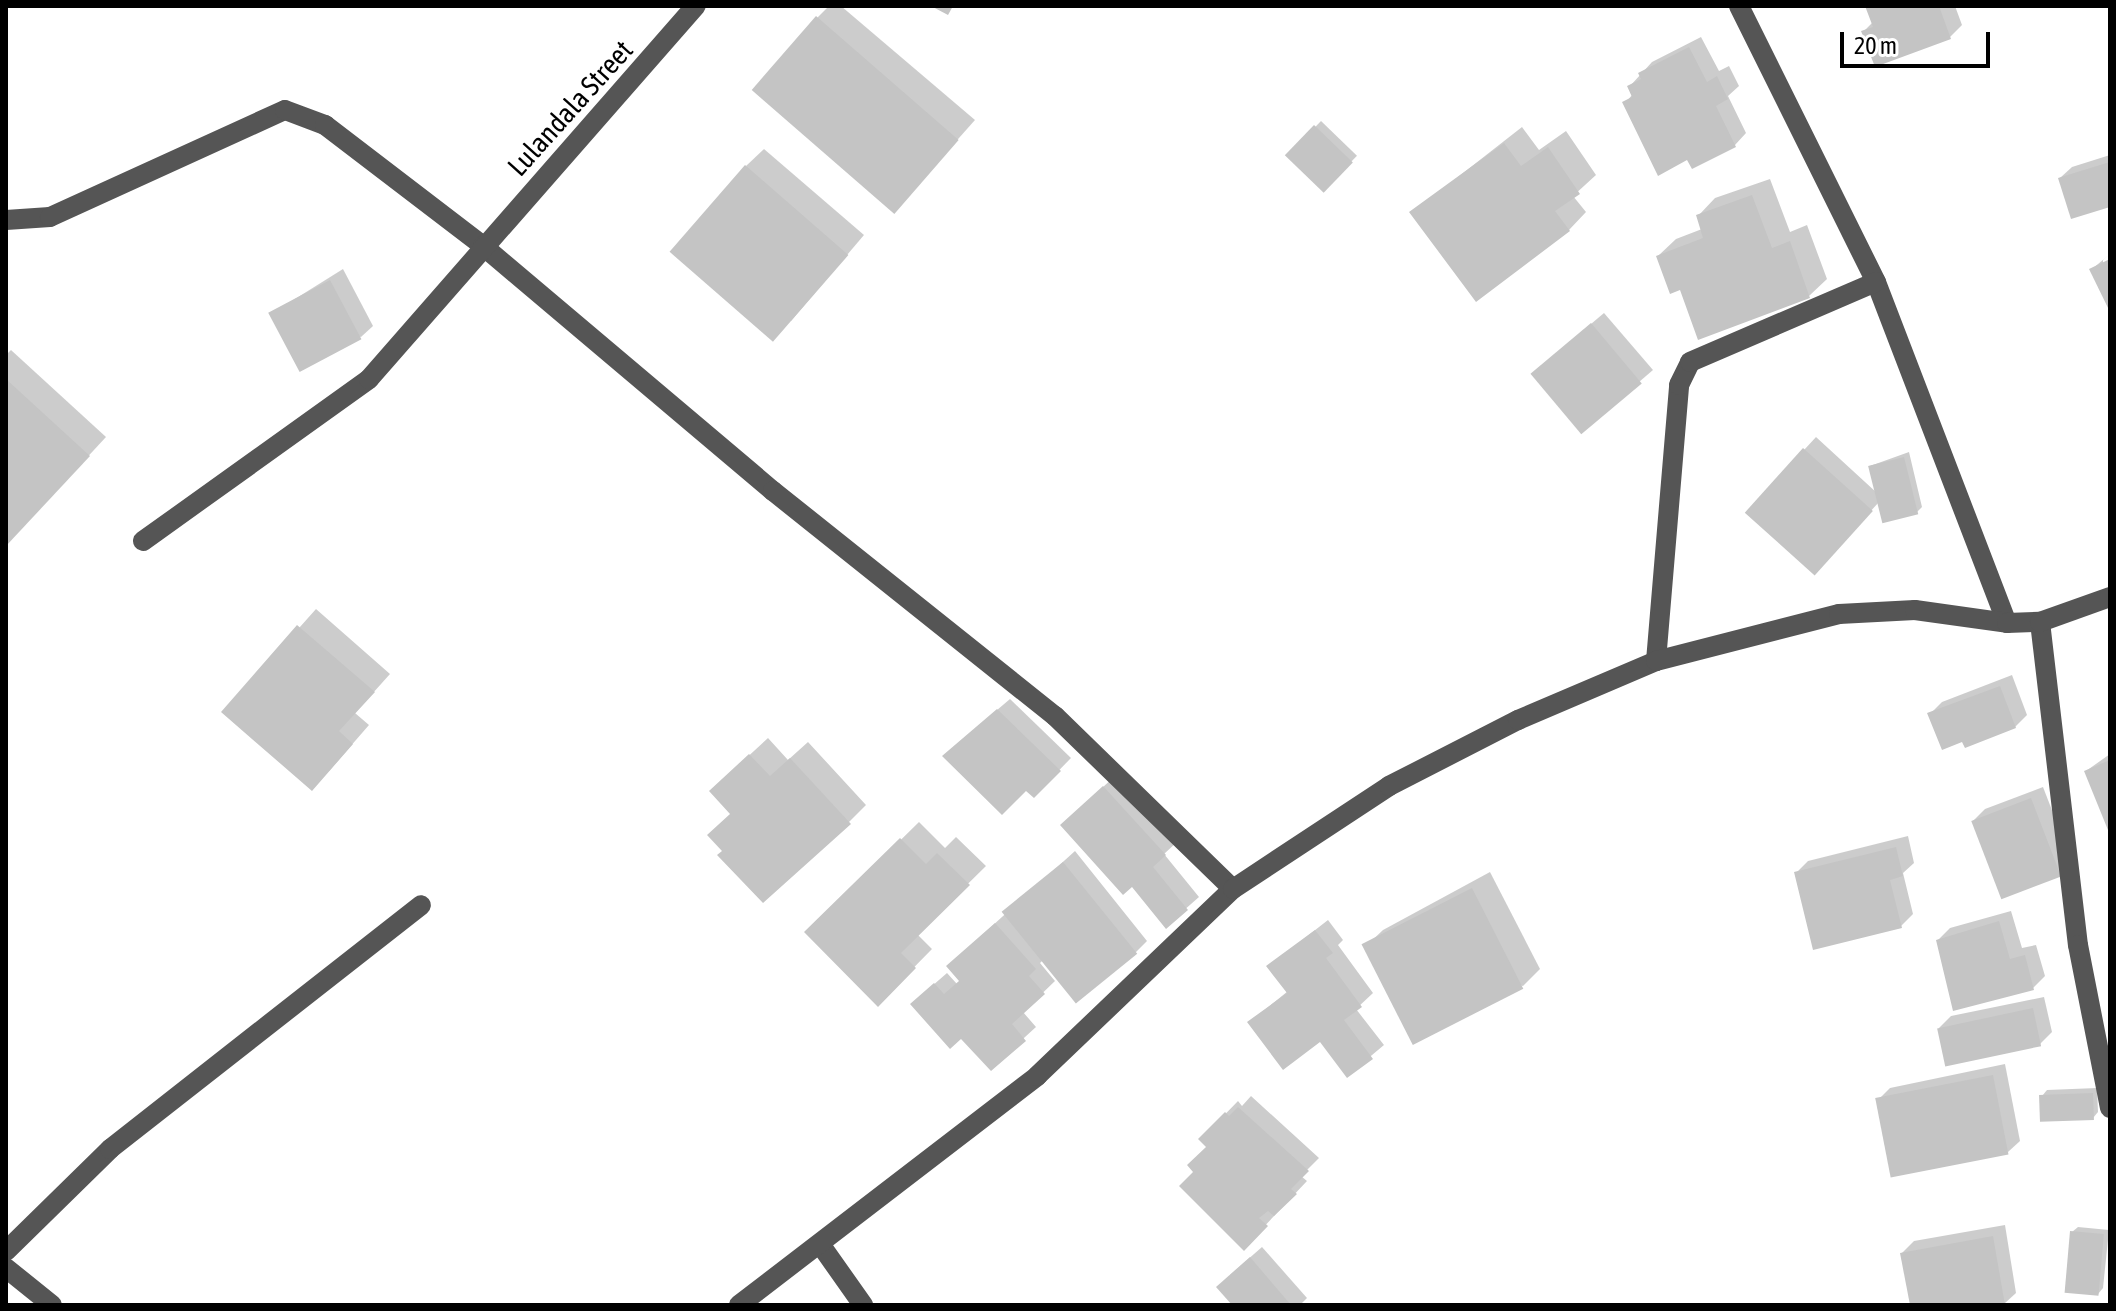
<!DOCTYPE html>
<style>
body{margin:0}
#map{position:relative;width:2116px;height:1311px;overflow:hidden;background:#fff;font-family:"Asap Condensed",sans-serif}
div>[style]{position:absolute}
.shadow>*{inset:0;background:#0003;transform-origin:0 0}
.building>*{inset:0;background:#c4c4c4;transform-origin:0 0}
.minor>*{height:20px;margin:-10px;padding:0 10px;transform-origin:10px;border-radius:10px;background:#555}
span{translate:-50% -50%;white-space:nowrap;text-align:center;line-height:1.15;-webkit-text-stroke:8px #fff;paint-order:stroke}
.street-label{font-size:28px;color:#000}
.frame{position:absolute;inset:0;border:8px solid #000;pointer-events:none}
.scale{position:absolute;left:1840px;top:32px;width:150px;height:36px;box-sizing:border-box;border:4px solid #000;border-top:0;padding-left:10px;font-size:24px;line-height:28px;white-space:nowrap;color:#000;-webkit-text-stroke:6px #fff;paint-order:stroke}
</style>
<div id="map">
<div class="shadow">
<i style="clip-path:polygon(829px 6px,841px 6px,975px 120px,895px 210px,817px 18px)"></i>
<i style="clip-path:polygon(1867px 6px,1955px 6px,1962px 25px,1950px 37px,1863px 32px,1874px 21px)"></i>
<i style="clip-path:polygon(1701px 37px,1719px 71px,1729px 66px,1739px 86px,1728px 96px,1746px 133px,1735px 145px,1688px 157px,1625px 103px,1633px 94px,1630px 86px,1652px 62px)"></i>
<i style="left:1321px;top:121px;width:50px;height:48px;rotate:44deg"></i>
<i style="clip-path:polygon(1522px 127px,1539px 150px,1566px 131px,1596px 175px,1573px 196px,1586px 212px,1569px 230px,1412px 213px)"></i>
<i style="clip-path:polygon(764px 149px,864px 235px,791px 321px,746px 166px)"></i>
<i style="clip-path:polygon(2110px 155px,2110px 205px,2060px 178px,2072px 167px)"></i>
<i style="clip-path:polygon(1770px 179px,1790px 232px,1807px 225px,1827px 279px,1809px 296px,1682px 288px,1658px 256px,1676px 239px,1702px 229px,1698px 216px,1715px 198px)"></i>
<i style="clip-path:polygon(2110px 254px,2103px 260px,2103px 265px,2110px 261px,2110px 307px,2092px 269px)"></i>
<i style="clip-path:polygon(343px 269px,373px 326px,361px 337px,271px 314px)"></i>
<i style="clip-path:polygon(1604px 313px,1653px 370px,1582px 431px,1546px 362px)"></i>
<i style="clip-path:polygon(11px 350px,106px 437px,6px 545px,6px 355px)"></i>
<i style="clip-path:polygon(1816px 437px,1877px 493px,1870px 466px,1909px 452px,1922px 507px,1917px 512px,1879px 502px,1826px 560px,1747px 512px)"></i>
<i style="clip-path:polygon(316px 609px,390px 674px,355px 713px,369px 725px,329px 771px,224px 712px)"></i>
<i style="clip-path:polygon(2012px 675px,2027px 715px,2015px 727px,1963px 740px,1930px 714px,1942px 702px)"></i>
<i style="clip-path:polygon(1010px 699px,1071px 758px,1034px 796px,957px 744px)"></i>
<i style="clip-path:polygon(768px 738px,788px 760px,808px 742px,866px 805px,849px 822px,732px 813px,729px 774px)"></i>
<i style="clip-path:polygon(2110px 754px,2110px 830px,2086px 771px)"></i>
<i style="clip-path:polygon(1116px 775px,1177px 842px,1164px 854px,1199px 897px,1166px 926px,1075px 813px)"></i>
<i style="clip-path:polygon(2043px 787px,2072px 862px,2060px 874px,1973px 821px,1985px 809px)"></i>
<i style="clip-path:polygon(919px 822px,945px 848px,956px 837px,986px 866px,917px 934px,932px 949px,878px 1004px,807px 932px)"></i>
<i style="clip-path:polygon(1908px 836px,1914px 863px,1903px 873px,1913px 914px,1901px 926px,1796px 873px,1808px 861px)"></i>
<i style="clip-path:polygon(1075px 851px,1147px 941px,1135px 953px,1043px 960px,1040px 963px,1055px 981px,1023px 1012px,1036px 1027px,991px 1068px,924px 993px,947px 973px,957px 984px,961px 980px,960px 955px)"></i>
<i style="clip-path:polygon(1490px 872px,1540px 969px,1523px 986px,1365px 947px,1383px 930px)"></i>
<i style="clip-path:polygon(2011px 911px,2022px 948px,2036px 945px,2045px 976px,2033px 988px,1938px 940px,1950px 928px)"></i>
<i style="clip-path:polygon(1328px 920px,1343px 940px,1338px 945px,1373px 993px,1356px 1009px,1384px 1045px,1347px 1076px,1321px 1039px,1250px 1022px,1288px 991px,1269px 966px)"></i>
<i style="clip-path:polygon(2044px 997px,2052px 1032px,2040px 1044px,1939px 1028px,1951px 1016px)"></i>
<i style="clip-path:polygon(2005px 1064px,2020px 1141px,2008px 1152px,1878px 1100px,1890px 1088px)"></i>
<i style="clip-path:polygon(2097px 1088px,2098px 1112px,2093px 1118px,2042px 1096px,2047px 1090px)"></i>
<i style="clip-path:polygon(1251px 1096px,1319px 1158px,1301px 1176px,1307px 1181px,1244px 1248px,1195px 1172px,1209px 1147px,1201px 1139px,1238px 1101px,1242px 1106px)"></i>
<i style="clip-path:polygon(2005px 1225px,2016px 1293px,2004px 1304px,1912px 1305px,1902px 1253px,1914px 1241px)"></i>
<i style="clip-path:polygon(2078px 1227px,2109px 1230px,2103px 1288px,2098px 1294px,2072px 1232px)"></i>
<i style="clip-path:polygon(1262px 1247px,1307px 1298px,1300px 1305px,1234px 1305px,1230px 1275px)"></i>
</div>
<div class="building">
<i style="clip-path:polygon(931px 6px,953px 6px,948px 15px)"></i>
<i style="clip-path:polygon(1865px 6px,1939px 6px,1951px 39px,1875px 67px,1861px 31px,1873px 27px)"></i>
<i style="left:816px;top:16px;width:189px;height:98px;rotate:41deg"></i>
<i style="clip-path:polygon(1689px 47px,1707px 82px,1717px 76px,1728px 99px,1716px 106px,1736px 147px,1692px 169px,1687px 160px,1658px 176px,1622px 102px,1632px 97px,1627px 86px,1641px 79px,1638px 73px)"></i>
<i style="left:1314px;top:125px;width:54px;height:42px;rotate:44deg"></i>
<i style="clip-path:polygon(1504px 143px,1521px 166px,1548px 147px,1580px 194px,1555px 211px,1570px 231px,1476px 302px,1409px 212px)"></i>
<i style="clip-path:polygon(2110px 162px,2110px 207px,2071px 219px,2058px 178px)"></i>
<i style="left:745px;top:165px;width:137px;height:115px;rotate:41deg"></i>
<i style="clip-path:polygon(1752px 195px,1772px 248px,1790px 241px,1810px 298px,1698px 340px,1680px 290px,1670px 294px,1656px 256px,1703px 238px,1696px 215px)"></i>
<i style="clip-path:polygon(2110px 259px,2110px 312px,2089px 269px)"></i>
<i style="left:330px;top:280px;width:67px;height:70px;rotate:62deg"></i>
<i style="left:1591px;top:323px;width:79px;height:79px;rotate:50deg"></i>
<i style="clip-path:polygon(6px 379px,90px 456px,6px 546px)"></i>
<i style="left:1803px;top:448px;width:94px;height:87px;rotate:42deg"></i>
<i style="left:1904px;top:457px;width:59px;height:37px;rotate:76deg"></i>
<i style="clip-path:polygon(297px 625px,375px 692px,339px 731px,353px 744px,312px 791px,221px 712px)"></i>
<i style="clip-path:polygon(2000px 686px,2016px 728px,1965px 748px,1962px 742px,1942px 750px,1927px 713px)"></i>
<i style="clip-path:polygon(997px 709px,1061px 771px,1034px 798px,1026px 791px,1002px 815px,942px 756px)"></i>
<i style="clip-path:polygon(749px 754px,770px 776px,790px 758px,851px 824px,763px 903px,717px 855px,722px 851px,707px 835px,730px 814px,709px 791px)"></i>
<i style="clip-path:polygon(2110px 760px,2110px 835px,2084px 771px)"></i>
<i style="clip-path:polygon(1103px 786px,1166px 855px,1153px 867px,1188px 910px,1166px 929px,1132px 887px,1123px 895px,1060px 825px)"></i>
<i style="left:2031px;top:798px;width:84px;height:64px;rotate:69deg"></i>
<i style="clip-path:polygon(900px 838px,926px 864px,937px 853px,970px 885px,901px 953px,916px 968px,878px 1007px,804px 932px)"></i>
<i style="clip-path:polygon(1896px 847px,1903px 876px,1890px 880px,1902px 928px,1813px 950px,1794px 872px)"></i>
<i style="left:1063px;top:862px;width:118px;height:79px;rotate:51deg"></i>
<i style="left:1472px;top:888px;width:113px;height:124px;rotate:63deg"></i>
<i style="clip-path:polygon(1999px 921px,2010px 959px,2025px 955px,2034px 990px,1953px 1011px,1936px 940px)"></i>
<i style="clip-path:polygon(995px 923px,1036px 969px,1029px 976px,1045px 994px,1012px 1024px,1026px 1041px,991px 1071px,961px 1039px,950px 1049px,910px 1004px,934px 983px,944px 994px,959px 981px,946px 966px)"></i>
<i style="clip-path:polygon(1315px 930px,1333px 953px,1326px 958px,1362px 1007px,1344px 1020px,1373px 1059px,1347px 1078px,1320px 1042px,1283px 1070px,1247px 1022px,1287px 993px,1266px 966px)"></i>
<i style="left:2033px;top:1008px;width:39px;height:98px;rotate:78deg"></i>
<i style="left:1993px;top:1075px;width:81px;height:120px;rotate:79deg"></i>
<i style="left:2093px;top:1093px;width:27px;height:54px;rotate:88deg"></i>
<i style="clip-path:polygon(1238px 1107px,1309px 1171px,1291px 1189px,1297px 1194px,1274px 1216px,1268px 1211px,1259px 1218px,1268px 1226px,1244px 1251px,1179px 1186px,1193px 1172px,1187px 1165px,1206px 1147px,1198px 1139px,1225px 1112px,1229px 1116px)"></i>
<i style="left:2070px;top:1231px;width:34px;height:62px;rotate:5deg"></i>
<i style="clip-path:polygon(1993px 1236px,2005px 1305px,1910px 1305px,1900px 1253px)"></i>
<i style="clip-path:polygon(1250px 1257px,1291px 1305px,1232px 1305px,1216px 1287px)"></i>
</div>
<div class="minor">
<i style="left:1739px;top:6px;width:308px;rotate:63.6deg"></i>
<i style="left:1876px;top:282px;width:365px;rotate:69deg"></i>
<i style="left:6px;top:220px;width:44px;rotate:-3.9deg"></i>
<i style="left:50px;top:217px;width:258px;rotate:-24.5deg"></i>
<i style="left:285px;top:110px;width:43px;rotate:20.6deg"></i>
<i style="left:325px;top:125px;width:199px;rotate:37.4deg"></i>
<i style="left:483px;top:246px;width:380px;rotate:40.2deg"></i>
<i style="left:773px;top:491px;width:361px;rotate:38.6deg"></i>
<i style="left:1055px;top:716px;width:248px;rotate:44.2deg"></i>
<i style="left:143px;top:541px;width:278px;rotate:-35.6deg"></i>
<i style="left:369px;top:379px;width:496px;rotate:-48.8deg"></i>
<i style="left:2040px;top:622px;width:325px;rotate:83.3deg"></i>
<i style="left:2078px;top:945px;width:166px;rotate:78.9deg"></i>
<i style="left:1656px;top:661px;width:277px;rotate:-85.2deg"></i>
<i style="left:1679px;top:385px;width:25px;rotate:-64deg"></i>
<i style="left:1690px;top:362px;width:202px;rotate:-23.3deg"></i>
<i style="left:820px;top:1244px;width:75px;rotate:54.8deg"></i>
<i style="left:6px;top:1251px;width:146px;rotate:-44.4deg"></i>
<i style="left:110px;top:1149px;width:395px;rotate:-38.1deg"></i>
<i style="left:6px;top:1268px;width:59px;rotate:38.8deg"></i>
<i style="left:739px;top:1305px;width:376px;rotate:-37.5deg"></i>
<i style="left:1037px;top:1076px;width:271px;rotate:-43.7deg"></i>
<i style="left:1233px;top:889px;width:187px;rotate:-33.4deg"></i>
<i style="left:1389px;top:786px;width:145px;rotate:-27.1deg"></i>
<i style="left:1518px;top:720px;width:150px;rotate:-23.1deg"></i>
<i style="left:1656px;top:661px;width:189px;rotate:-14.4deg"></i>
<i style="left:1839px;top:614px;width:76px;rotate:-3deg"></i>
<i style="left:1915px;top:610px;width:93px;rotate:8deg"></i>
<i style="left:2007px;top:623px;width:33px;rotate:-2deg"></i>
<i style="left:2040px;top:622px;width:74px;rotate:-19.7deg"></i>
</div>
<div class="street-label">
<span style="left:570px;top:108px;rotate:-48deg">Lulandala Street</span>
</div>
<div class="frame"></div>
<div class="scale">20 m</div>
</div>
